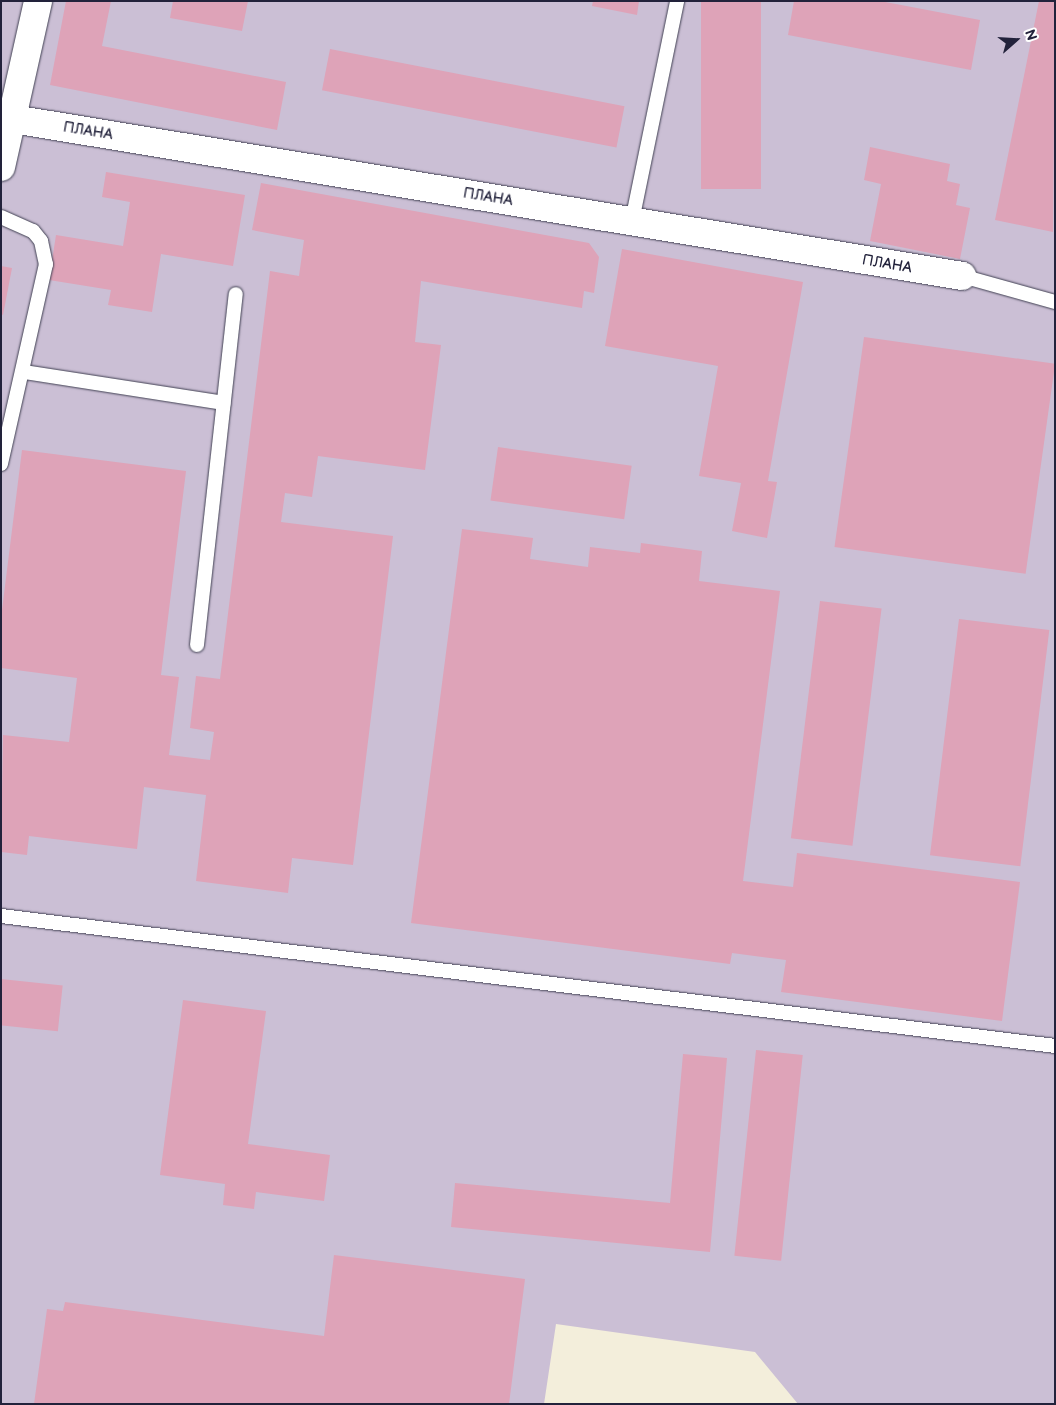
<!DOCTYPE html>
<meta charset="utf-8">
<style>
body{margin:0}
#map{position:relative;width:1056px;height:1405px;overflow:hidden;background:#f3eedb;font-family:"Balsamiq Sans",sans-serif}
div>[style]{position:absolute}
.industrial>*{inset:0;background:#cbbfd5}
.building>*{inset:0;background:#dea3b8;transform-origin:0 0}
.roads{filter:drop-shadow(0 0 1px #414153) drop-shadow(0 0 1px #414153)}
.service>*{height:14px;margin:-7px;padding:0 7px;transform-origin:7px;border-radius:7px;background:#fff}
.minor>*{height:28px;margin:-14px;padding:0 14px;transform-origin:14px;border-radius:14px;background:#fff}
span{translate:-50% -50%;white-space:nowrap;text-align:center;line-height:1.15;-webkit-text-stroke:4px #fff;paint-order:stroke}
.street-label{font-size:15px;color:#22223b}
.frame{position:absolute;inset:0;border:2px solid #22223b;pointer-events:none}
.north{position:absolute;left:991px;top:15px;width:50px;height:50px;-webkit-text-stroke:4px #fff;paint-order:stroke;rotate:71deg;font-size:14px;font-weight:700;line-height:20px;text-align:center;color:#22223b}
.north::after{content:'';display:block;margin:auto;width:18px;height:22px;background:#22223b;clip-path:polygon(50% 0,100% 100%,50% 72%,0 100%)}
</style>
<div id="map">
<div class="industrial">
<i style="clip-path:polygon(1px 1px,1055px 1px,1055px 1404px,798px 1404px,755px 1352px,556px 1324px,544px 1404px,1px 1404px)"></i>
</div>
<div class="building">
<i style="clip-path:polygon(66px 1px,111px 1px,102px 46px,286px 82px,277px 130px,50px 85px)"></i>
<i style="clip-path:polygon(173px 1px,248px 1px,242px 31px,170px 18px)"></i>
<i style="clip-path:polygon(593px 1px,639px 1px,637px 15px,592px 6px)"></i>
<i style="left:701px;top:1px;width:60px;height:188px"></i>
<i style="clip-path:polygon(794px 1px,880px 1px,980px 20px,971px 70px,788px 35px)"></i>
<i style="clip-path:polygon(1039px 1px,1055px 1px,1053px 232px,995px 220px)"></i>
<i style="left:330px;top:49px;width:300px;height:42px;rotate:11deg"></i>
<i style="clip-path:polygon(870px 147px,950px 164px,947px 181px,960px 184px,956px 205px,970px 208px,960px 259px,870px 241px,881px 184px,864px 180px)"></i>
<i style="clip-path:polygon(106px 172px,245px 195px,233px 266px,161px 254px,152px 312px,108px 305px,111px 290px,49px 280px,56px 235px,123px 246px,130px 202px,102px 197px)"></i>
<i style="clip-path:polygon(261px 183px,589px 243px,599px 257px,594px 293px,584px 291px,582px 308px,421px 281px,415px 342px,441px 345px,425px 470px,318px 456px,312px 497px,285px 493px,281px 522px,393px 536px,353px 865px,292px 858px,288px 893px,196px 881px,206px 795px,144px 787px,137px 849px,29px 836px,27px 855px,1px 852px,3px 735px,69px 742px,77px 678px,1px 668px,1px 618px,22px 450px,186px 471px,161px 675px,179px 677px,169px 755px,210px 760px,214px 732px,190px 728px,196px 676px,220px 679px,270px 271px,299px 276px,304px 240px,252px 230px)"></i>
<i style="clip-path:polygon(622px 249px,803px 282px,768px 481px,777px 482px,767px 538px,732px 531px,741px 483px,699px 476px,718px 366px,605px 346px)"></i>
<i style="clip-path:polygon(1px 266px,12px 268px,3px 315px,1px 314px)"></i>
<i style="left:864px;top:337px;width:193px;height:212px;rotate:8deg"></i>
<i style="left:498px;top:447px;width:135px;height:54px;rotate:8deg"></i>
<i style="clip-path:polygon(462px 529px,533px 538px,530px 559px,588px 567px,590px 547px,640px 553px,641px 543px,702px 551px,699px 581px,780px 591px,743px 881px,793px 887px,797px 853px,1020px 882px,1002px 1021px,781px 992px,786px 960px,732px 953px,730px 964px,411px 923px)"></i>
<i style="left:820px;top:601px;width:62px;height:239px;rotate:7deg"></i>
<i style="left:959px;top:619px;width:91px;height:238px;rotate:7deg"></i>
<i style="left:1px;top:979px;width:62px;height:46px;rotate:6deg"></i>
<i style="clip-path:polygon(183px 1000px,266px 1011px,248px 1144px,330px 1155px,324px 1201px,256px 1192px,254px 1209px,223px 1205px,225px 1184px,160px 1175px)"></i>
<i style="left:756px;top:1050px;width:47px;height:207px;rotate:6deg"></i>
<i style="clip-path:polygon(683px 1054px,727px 1058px,710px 1252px,451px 1227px,455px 1183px,670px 1203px)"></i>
<i style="clip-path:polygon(334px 1255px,525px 1279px,509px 1404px,34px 1404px,47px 1309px,63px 1311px,65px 1302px,324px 1336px)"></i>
</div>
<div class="roads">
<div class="service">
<i style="left:1px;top:217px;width:35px;rotate:24deg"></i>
<i style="left:33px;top:231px;width:13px;rotate:51deg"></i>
<i style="left:41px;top:241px;width:24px;rotate:78deg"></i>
<i style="left:46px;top:264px;width:205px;rotate:102.7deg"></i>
<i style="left:632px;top:221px;width:225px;rotate:-78.4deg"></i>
<i style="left:962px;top:276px;width:97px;rotate:15.6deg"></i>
<i style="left:24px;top:372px;width:202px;rotate:8.8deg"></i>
<i style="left:197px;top:645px;width:353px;rotate:-83.7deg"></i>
<i style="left:1px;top:916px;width:1062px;rotate:7.03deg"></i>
</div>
<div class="minor">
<i style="left:13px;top:119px;width:962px;rotate:9.39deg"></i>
<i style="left:1px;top:167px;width:170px;rotate:-77.4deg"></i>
</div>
</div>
<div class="street-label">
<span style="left:88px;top:131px;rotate:9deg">ПЛАНА</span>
<span style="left:488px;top:197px;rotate:9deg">ПЛАНА</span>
<span style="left:887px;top:264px;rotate:10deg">ПЛАНА</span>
</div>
<div class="frame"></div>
<div class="north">N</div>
</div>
